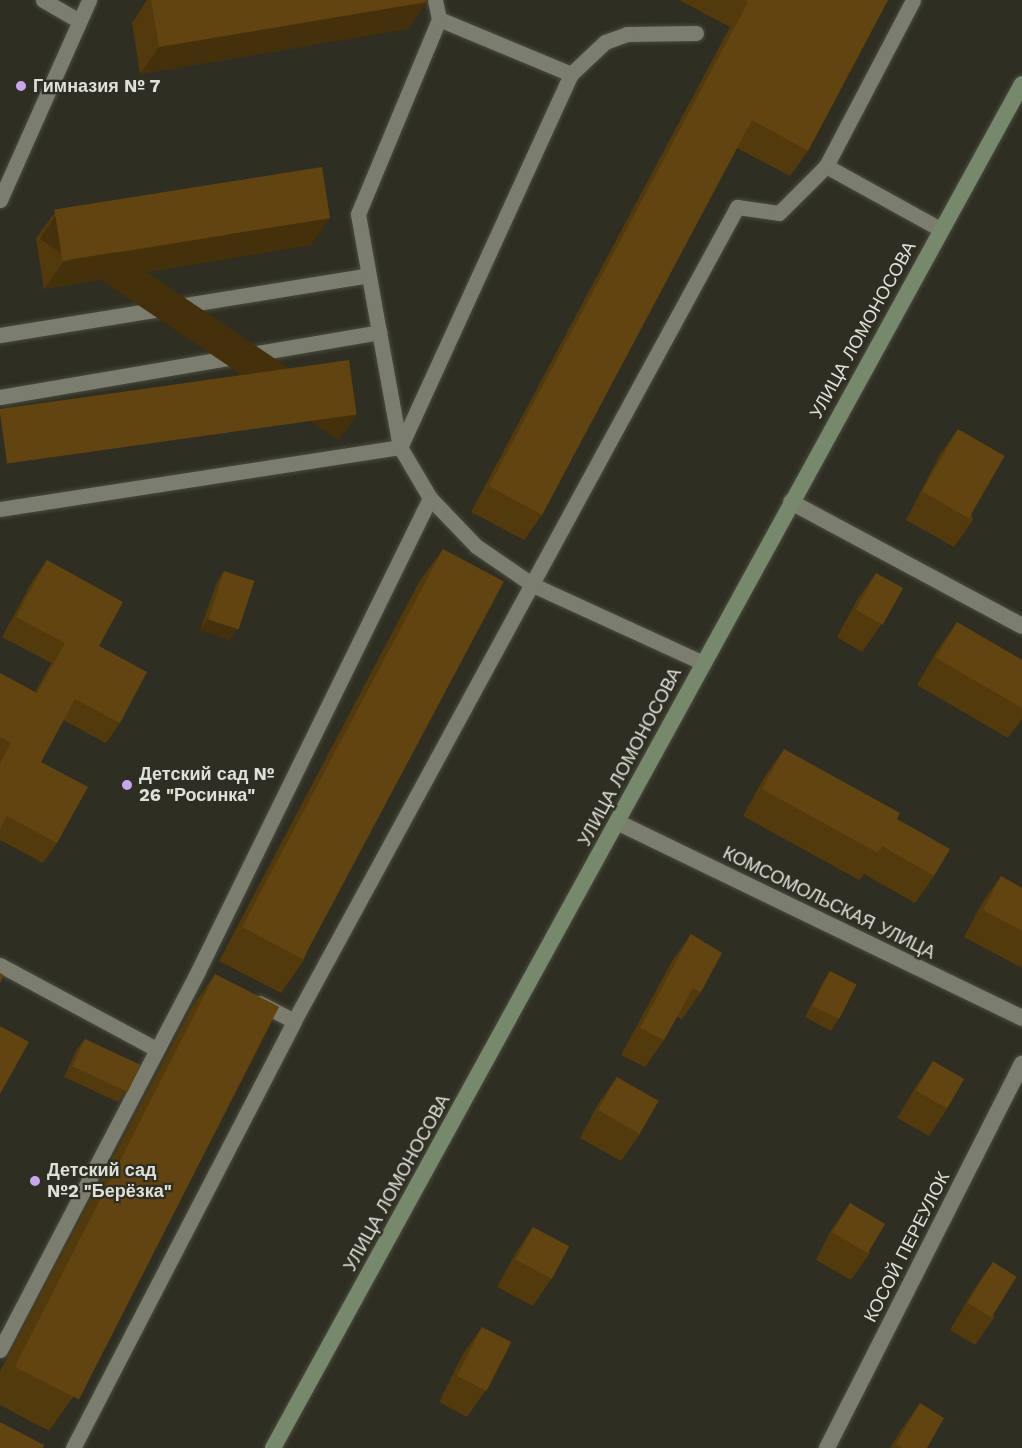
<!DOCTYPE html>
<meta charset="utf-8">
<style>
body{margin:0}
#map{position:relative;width:1022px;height:1448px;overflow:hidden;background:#2e2e22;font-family:"Work Sans",sans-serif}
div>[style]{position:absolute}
.roads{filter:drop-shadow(0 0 2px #4a4b40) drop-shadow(0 0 2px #4a4b40)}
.service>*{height:15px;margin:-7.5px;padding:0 7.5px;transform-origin:7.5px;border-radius:7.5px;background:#7b7d6e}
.minor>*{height:16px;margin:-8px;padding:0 8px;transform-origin:8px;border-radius:8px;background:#7b7d6e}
.secondary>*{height:16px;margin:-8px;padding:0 8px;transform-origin:8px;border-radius:8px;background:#76896d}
.wall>*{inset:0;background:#533a0d}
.shaded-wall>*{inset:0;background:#44300a;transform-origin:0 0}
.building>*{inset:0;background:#61440f;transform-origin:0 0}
.dots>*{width:16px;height:16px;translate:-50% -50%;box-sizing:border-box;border:3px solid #2e2e22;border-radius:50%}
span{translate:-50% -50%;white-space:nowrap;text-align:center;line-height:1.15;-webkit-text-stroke:4.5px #2e2e22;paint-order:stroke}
.poi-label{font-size:18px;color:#dfe0d8;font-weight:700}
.left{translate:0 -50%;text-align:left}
.street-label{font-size:18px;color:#dfe0d8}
</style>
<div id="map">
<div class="roads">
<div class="service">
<i style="left:43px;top:0;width:39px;rotate:30deg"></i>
<i style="left:439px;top:19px;width:143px;rotate:22.6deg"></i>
<i style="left:696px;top:33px;width:69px;rotate:179.2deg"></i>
<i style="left:627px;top:34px;width:23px;rotate:160deg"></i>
<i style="left:605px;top:42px;width:47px;rotate:136.7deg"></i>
<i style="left:571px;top:74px;width:410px;rotate:114.6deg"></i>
<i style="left:400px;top:447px;width:59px;rotate:59.5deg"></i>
<i style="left:430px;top:498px;width:66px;rotate:46.2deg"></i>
<i style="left:476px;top:546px;width:69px;rotate:34.4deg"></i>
<i style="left:533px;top:585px;width:187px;rotate:24.6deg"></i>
<i style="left:826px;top:166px;width:130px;rotate:28.9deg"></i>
<i style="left:0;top:200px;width:219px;rotate:-66deg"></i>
<i style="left:0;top:335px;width:371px;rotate:-9.2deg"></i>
<i style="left:0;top:397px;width:385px;rotate:-9.7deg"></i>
<i style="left:379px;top:332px;width:120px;rotate:-100.1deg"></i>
<i style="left:358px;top:214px;width:211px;rotate:-67.4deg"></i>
<i style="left:439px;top:19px;width:19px;rotate:-102deg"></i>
<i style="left:0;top:509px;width:405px;rotate:-8.8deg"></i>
<i style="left:400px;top:447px;width:117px;rotate:-100.3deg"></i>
<i style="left:0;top:965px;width:177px;rotate:28.3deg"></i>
<i style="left:259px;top:1003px;width:39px;rotate:27deg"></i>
<i style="left:0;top:1350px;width:428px;rotate:-62.4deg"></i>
<i style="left:198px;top:971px;width:527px;rotate:-63.87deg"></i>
<i style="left:73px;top:1448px;width:481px;rotate:-62.6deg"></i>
<i style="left:294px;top:1021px;width:927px;rotate:-61.44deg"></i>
<i style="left:737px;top:207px;width:42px;rotate:8.1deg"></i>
<i style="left:779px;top:213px;width:66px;rotate:-45deg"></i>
<i style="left:826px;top:166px;width:187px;rotate:-62.3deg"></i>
</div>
<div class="minor">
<i style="left:791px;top:502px;width:262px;rotate:28.2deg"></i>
<i style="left:619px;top:823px;width:448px;rotate:25.8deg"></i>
<i style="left:827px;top:1448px;width:431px;rotate:-63.1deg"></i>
</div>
<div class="secondary">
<i style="left:273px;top:1448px;width:1556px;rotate:-61.23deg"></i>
</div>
</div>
<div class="wall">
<i style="clip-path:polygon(147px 0,426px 0,408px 29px,140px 74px,132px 23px)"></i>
<i style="clip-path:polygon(679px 0,888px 0,808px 151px,790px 176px,737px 148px,542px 515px,524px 540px,471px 512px,730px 27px)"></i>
<i style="clip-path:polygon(55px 212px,311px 245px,44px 289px,36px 238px)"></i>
<i style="clip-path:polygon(958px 429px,973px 520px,954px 547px,906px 520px,939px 456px)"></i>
<i style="clip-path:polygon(443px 549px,304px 960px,281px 993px,219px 961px,419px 582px)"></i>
<i style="clip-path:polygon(47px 560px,99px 646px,120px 723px,106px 743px,63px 720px,41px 762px,57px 843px,43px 863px,0 840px,0 673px,35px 692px,51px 663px,2px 637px,33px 580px)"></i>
<i style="clip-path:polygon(224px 571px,230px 640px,200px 630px,217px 582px)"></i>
<i style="clip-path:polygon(876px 573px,881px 625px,862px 652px,837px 637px,857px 600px)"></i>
<i style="clip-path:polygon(957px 622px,1022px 660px,1022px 719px,1008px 738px,917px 685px,938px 649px)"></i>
<i style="clip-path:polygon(784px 749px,897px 819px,934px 876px,915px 903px,864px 874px,859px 880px,743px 816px,765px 776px)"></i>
<i style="clip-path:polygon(1001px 876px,1022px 888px,1022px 968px,964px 937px,982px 903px)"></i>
<i style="clip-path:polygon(691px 934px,701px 992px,682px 1019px,677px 1017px,664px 1040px,645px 1067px,621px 1055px,672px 961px)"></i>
<i style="clip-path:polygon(830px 971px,838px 1020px,831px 1031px,805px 1017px,823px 982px)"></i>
<i style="clip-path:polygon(215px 974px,73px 1397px,49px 1431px,0 1405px,0 1371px,192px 1007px)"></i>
<i style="clip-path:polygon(85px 1039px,126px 1091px,118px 1102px,64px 1077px,77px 1049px)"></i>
<i style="clip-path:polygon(933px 1061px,947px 1109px,929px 1136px,897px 1118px,915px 1088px)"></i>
<i style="clip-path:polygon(617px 1077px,640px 1134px,621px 1161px,580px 1138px,598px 1104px)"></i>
<i style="clip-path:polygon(850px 1203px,870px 1253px,851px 1280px,816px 1260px,831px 1230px)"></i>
<i style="clip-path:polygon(533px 1227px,551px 1279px,533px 1306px,497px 1287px,515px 1254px)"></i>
<i style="clip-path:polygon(993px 1262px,994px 1318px,975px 1345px,950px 1330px,974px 1289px)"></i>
<i style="clip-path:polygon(482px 1327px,486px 1390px,467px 1417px,439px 1402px,463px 1354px)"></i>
<i style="clip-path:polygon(920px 1403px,927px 1448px,890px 1448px,901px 1430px)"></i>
</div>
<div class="shaded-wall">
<i style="clip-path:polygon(427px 2px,408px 29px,140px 74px,159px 47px)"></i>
<i style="clip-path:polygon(330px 218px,311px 245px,44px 289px,63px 262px)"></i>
<i style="left:357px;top:414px;width:32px;height:361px;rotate:124deg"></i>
<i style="clip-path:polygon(207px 619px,237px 629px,230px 640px,200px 630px)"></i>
</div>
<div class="building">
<i style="clip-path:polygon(151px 0,426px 0,427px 2px,159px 47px)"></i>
<i style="clip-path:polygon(745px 0,888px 0,808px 151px,752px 120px,542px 515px,489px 486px,748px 2px)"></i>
<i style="left:322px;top:167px;width:52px;height:271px;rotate:81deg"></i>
<i style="left:349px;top:360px;width:55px;height:353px;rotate:82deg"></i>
<i style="left:958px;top:429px;width:54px;height:72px;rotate:30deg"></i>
<i style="left:443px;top:549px;width:69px;height:428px;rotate:28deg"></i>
<i style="clip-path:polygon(47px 560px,123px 602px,99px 646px,147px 672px,120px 723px,75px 699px,41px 762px,88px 787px,57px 843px,7px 816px,0 829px,0 764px,11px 743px,0 737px,0 673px,37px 693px,65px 643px,16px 617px)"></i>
<i style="left:224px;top:571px;width:32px;height:51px;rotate:18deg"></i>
<i style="left:876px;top:573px;width:31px;height:42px;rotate:29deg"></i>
<i style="clip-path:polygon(957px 622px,1022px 660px,1022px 708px,936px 658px)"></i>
<i style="clip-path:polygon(784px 749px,900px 813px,897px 819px,950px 849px,934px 876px,882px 846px,878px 853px,762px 789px)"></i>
<i style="clip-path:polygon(1001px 876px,1022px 888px,1022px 931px,983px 910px)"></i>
<i style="clip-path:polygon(691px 934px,722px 953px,701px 992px,693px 988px,664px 1040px,640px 1028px)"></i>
<i style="left:830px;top:971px;width:30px;height:39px;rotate:27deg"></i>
<i style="clip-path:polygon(0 973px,4px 975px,0 983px)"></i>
<i style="left:215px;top:974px;width:72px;height:441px;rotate:27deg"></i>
<i style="clip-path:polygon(0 1026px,29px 1042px,0 1094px)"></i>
<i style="left:85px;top:1039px;width:61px;height:30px;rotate:25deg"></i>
<i style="left:933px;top:1061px;width:36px;height:34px;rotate:30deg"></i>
<i style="left:617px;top:1077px;width:48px;height:38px;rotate:30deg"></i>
<i style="left:850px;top:1203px;width:41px;height:34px;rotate:31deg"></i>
<i style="left:533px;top:1227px;width:41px;height:37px;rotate:28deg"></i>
<i style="left:993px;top:1262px;width:28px;height:48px;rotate:32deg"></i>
<i style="left:482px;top:1327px;width:33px;height:55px;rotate:27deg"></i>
<i style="clip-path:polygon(920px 1403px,944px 1418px,927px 1448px,902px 1448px,896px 1444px)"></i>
<i style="clip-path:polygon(0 1422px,44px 1445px,43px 1448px,0 1448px)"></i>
</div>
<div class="dots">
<i style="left:21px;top:86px;background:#c8a5ee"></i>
<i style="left:127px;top:785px;background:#c8a5ee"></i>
<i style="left:35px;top:1181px;background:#c8a5ee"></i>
</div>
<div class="poi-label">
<span class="left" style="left:33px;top:86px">Гимназия № 7</span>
<span class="left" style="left:139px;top:785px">Детский сад №<br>26 "Росинка"</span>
<span class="left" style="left:47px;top:1181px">Детский сад<br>№2 "Берёзка"</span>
</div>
<div class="street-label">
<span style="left:863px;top:330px;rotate:-61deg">УЛИЦА ЛОМОНОСОВА</span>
<span style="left:630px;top:757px;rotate:-62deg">УЛИЦА ЛОМОНОСОВА</span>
<span style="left:829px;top:903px;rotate:26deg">КОМСОМОЛЬСКАЯ УЛИЦА</span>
<span style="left:397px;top:1183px;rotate:-61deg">УЛИЦА ЛОМОНОСОВА</span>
<span style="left:907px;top:1247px;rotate:-63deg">КОСОЙ ПЕРЕУЛОК</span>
</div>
</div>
